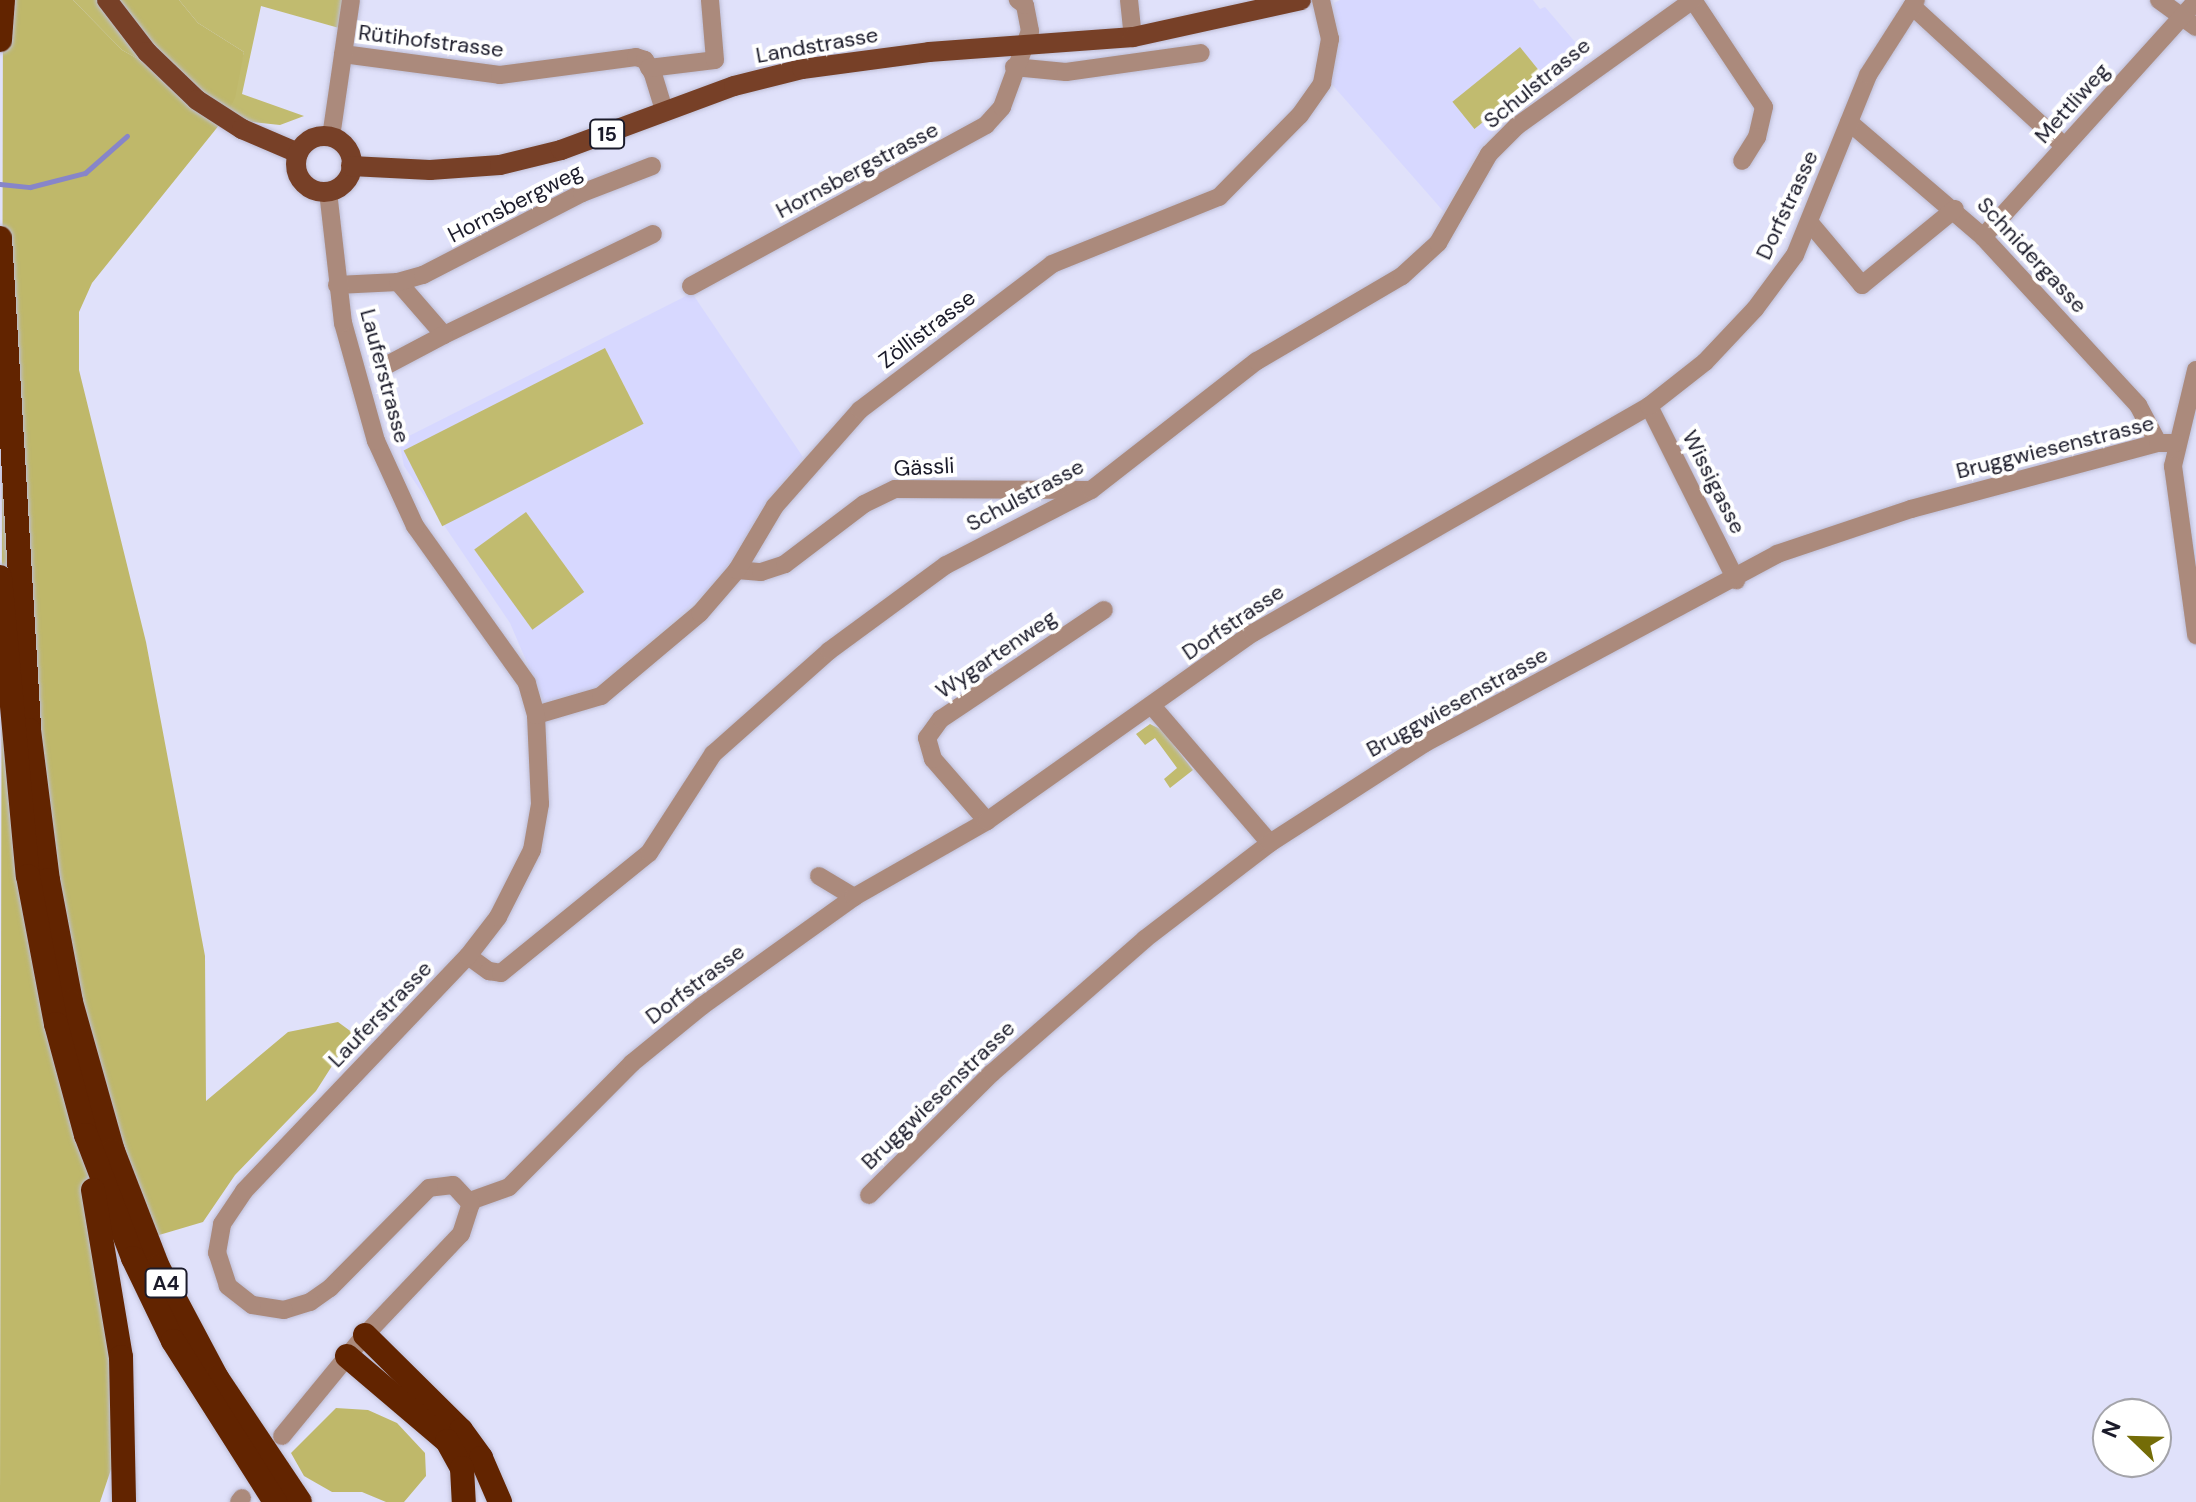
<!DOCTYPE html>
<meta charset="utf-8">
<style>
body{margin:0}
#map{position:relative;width:2196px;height:1502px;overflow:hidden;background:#e0e1fa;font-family:"DM Sans",sans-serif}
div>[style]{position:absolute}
.built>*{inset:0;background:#d7d8ff}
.green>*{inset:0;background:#c1bb6f;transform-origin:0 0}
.forest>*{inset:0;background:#bfb86a}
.stream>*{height:5px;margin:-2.5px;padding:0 2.5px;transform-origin:2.5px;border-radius:2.5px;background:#8785c9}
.roads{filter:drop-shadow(0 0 2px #bdbdd5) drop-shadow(0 0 2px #bdbdd5)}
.minor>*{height:18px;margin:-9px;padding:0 9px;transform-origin:9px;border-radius:9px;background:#ab8a7c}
.major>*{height:20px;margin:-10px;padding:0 10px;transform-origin:10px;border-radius:10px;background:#774027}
.major>.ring{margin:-10px;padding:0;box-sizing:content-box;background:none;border:20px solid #774027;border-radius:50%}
.highway>*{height:24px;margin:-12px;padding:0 12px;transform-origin:12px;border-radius:12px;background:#622400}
span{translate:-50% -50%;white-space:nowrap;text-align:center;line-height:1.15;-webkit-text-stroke:8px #fff;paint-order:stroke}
.shield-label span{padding:2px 6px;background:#fff;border:2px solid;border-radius:6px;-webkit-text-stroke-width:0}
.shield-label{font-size:20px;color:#1b1b2a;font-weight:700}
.street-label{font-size:22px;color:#1b1b2a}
.north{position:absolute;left:2092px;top:1398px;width:80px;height:80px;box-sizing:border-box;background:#fff;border:2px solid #a4a4aa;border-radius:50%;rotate:293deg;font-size:22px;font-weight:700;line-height:32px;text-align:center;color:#1b1b2a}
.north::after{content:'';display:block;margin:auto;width:28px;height:36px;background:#746c07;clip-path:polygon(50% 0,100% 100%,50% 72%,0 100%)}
</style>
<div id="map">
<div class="built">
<i style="clip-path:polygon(1340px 0,1533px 0,1540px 9px,1545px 7px,1588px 57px,1499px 126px,1479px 150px,1444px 212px,1329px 81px,1336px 31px,1334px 3px)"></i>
<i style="clip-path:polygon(692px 293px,803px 457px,768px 501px,733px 568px,593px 693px,545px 705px,510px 623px,404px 466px,399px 441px)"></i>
</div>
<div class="green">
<i style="clip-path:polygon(73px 0,107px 0,170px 77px,122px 50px)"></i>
<i style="clip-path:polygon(179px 0,343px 0,339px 28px,261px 6px,242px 94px,304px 116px,280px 125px,224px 119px,244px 52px,198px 23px)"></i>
<i style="left:1520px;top:47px;width:35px;height:87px;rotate:51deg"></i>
<i style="left:605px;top:348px;width:85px;height:226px;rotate:63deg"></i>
<i style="left:526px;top:512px;width:99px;height:64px;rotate:54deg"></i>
<i style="clip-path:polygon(1150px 724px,1162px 730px,1193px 770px,1170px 788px,1164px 779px,1177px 768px,1155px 738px,1145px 745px,1136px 734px)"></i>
</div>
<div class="forest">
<i style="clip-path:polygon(3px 0,73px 0,122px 50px,167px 75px,107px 0,179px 0,198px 23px,244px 52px,235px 98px,224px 119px,92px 283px,79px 312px,79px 370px,146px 642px,205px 956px,206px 1101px,288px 1032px,338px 1022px,353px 1033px,316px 1091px,235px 1175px,203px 1222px,105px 1251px,126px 1425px,100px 1502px,0 1502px)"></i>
<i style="clip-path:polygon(336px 1408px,368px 1410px,397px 1423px,425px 1453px,426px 1476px,404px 1502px,386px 1502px,362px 1492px,332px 1492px,304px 1476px,291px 1453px)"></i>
</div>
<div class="stream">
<i style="left:0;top:184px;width:30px;rotate:6deg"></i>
<i style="left:30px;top:187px;width:57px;rotate:-14.3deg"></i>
<i style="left:85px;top:173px;width:56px;rotate:-41.4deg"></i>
</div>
<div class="roads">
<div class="minor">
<i style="left:1129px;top:0;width:37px;rotate:84deg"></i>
<i style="left:1693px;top:0;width:128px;rotate:56.4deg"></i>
<i style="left:1764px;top:107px;width:31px;rotate:103deg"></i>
<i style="left:1757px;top:137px;width:28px;rotate:122deg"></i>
<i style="left:2159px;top:0;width:46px;rotate:36.1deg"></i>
<i style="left:1912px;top:6px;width:207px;rotate:42.6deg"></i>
<i style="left:343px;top:54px;width:158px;rotate:7.6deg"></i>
<i style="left:500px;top:75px;width:137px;rotate:-7.5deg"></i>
<i style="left:636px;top:57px;width:9px;rotate:18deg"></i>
<i style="left:645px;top:60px;width:16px;rotate:60deg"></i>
<i style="left:653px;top:74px;width:39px;rotate:73deg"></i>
<i style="left:1014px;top:67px;width:52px;rotate:5.5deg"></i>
<i style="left:1066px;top:72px;width:136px;rotate:-8deg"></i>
<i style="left:649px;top:68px;width:66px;rotate:-6.9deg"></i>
<i style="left:715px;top:60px;width:60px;rotate:-94.8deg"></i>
<i style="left:1849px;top:122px;width:177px;rotate:40.6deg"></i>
<i style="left:1983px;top:237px;width:229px;rotate:47.3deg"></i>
<i style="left:2138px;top:405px;width:43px;rotate:62.2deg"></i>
<i style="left:331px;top:137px;width:138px;rotate:-81.7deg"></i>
<i style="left:1810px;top:223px;width:81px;rotate:50deg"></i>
<i style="left:1862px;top:285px;width:120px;rotate:-39.3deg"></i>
<i style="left:1983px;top:237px;width:318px;rotate:-47.9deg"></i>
<i style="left:398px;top:282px;width:70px;rotate:49deg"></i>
<i style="left:444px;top:335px;width:232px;rotate:-25.8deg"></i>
<i style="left:337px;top:285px;width:61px;rotate:-2.8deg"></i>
<i style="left:398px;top:282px;width:26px;rotate:-16deg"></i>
<i style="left:423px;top:275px;width:179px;rotate:-27.3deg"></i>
<i style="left:582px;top:193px;width:75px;rotate:-21.1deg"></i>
<i style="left:691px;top:286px;width:336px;rotate:-28.6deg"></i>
<i style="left:986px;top:125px;width:24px;rotate:-48deg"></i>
<i style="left:1002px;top:107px;width:81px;rotate:-69.8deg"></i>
<i style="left:1030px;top:31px;width:26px;rotate:-101deg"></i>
<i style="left:1025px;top:5px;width:9px;rotate:-144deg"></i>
<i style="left:389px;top:364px;width:62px;rotate:-27.8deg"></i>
<i style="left:2196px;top:370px;width:99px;rotate:103.5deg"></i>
<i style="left:2173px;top:466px;width:171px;rotate:82.2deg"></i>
<i style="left:1649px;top:406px;width:195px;rotate:63.4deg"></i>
<i style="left:737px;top:570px;width:24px;rotate:5deg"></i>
<i style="left:761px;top:572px;width:25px;rotate:-18deg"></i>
<i style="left:785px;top:564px;width:99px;rotate:-37.2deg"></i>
<i style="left:864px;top:504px;width:34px;rotate:-26deg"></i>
<i style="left:895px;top:489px;width:193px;rotate:0.3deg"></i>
<i style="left:1153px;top:707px;width:179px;rotate:49.3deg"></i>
<i style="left:536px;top:715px;width:68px;rotate:-16.3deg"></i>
<i style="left:601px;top:696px;width:129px;rotate:-40deg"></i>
<i style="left:700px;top:613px;width:57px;rotate:-49.3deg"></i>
<i style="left:737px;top:570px;width:74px;rotate:-59.3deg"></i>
<i style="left:775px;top:506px;width:128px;rotate:-48.5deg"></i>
<i style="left:860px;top:410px;width:241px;rotate:-37.2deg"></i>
<i style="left:1052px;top:264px;width:180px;rotate:-21.9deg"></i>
<i style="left:1219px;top:197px;width:115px;rotate:-45.4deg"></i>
<i style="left:1300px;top:115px;width:39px;rotate:-55deg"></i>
<i style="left:1322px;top:83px;width:45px;rotate:-79.7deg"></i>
<i style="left:1330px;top:39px;width:40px;rotate:-103deg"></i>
<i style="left:987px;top:821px;width:82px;rotate:-131.1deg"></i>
<i style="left:933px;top:759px;width:22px;rotate:-106deg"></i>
<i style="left:927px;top:738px;width:24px;rotate:-54deg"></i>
<i style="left:941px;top:719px;width:196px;rotate:-33.8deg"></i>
<i style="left:819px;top:876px;width:41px;rotate:31deg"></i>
<i style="left:468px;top:956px;width:26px;rotate:36deg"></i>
<i style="left:489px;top:971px;width:12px;rotate:9deg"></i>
<i style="left:501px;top:973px;width:136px;rotate:-39.1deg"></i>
<i style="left:607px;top:887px;width:54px;rotate:-39deg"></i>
<i style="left:649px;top:853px;width:118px;rotate:-57.1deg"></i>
<i style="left:713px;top:754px;width:155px;rotate:-41.6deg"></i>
<i style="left:829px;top:651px;width:145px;rotate:-36.3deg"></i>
<i style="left:946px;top:565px;width:163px;rotate:-27.3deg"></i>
<i style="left:1091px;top:490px;width:210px;rotate:-37.9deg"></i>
<i style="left:1257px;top:361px;width:168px;rotate:-30.4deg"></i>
<i style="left:1402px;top:276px;width:49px;rotate:-42.5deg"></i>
<i style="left:1438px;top:243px;width:103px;rotate:-60.2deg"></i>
<i style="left:1489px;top:154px;width:40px;rotate:-45deg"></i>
<i style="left:1517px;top:126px;width:216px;rotate:-35.6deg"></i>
<i style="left:869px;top:1195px;width:173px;rotate:-44.8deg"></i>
<i style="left:992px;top:1073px;width:203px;rotate:-41.2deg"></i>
<i style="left:1145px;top:939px;width:158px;rotate:-37.5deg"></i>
<i style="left:1270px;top:843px;width:184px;rotate:-32.8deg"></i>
<i style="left:1425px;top:743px;width:400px;rotate:-28.2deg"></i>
<i style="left:1777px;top:554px;width:141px;rotate:-18.6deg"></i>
<i style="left:1911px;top:509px;width:256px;rotate:-15deg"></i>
<i style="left:2158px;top:443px;width:18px"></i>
<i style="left:470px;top:1201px;width:41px;rotate:-19.7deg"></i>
<i style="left:509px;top:1187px;width:175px;rotate:-45.2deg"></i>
<i style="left:632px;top:1063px;width:90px;rotate:-39.2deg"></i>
<i style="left:702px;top:1006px;width:187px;rotate:-35.6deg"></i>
<i style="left:854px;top:897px;width:153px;rotate:-29.7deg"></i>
<i style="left:987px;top:821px;width:326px;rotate:-35.3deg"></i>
<i style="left:1253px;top:633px;width:456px;rotate:-29.8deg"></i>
<i style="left:1649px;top:406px;width:71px;rotate:-38.2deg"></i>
<i style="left:1705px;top:362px;width:73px;rotate:-46.7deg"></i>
<i style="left:1755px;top:309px;width:67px;rotate:-53.5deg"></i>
<i style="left:1795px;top:255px;width:194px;rotate:-67.9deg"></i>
<i style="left:1868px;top:75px;width:89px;rotate:-57.4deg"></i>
<i style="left:282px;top:1436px;width:131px;rotate:-50.6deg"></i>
<i style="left:365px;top:1335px;width:139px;rotate:-46.5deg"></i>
<i style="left:461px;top:1234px;width:32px;rotate:-72deg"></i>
<i style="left:471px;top:1204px;width:26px;rotate:-133deg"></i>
<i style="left:453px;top:1185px;width:24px;rotate:173deg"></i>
<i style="left:429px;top:1188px;width:141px;rotate:134.7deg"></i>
<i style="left:330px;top:1288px;width:24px;rotate:145deg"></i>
<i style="left:310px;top:1302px;width:27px;rotate:163deg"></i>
<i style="left:284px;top:1310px;width:32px;rotate:-171deg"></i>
<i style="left:252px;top:1305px;width:31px;rotate:-142deg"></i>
<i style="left:228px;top:1286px;width:35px;rotate:-108deg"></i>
<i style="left:217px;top:1253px;width:29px;rotate:-80deg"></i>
<i style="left:222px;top:1224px;width:40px;rotate:-56deg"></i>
<i style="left:244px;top:1191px;width:325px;rotate:-46.4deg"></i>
<i style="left:468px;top:956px;width:49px;rotate:-52.4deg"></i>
<i style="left:498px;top:917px;width:75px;rotate:-63.1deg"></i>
<i style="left:532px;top:850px;width:47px;rotate:-80.1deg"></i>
<i style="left:540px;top:804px;width:89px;rotate:-92.6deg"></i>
<i style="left:536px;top:715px;width:33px;rotate:-106deg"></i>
<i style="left:527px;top:683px;width:193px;rotate:-125.5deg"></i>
<i style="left:415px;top:526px;width:94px;rotate:-114.6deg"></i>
<i style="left:376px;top:441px;width:123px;rotate:-105.6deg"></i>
<i style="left:343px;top:323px;width:133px;rotate:-96.5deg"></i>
<i style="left:239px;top:1502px;width:5px;rotate:-53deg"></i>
</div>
<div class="major">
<i style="left:107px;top:0;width:66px;rotate:52.4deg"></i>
<i style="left:147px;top:52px;width:69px;rotate:43.8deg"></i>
<i style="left:197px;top:100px;width:54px;rotate:32.8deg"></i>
<i style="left:242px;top:129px;width:61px;rotate:23.2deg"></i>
<i class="ring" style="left:296px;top:136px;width:36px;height:36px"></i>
<i style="left:351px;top:166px;width:79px;rotate:2.9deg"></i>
<i style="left:430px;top:170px;width:70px;rotate:-4.1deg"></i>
<i style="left:500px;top:165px;width:63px;rotate:-13.8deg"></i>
<i style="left:561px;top:150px;width:184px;rotate:-20.3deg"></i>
<i style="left:734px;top:86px;width:70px;rotate:-14deg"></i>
<i style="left:802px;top:69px;width:128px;rotate:-7.6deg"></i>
<i style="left:929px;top:52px;width:205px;rotate:-4.2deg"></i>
<i style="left:1133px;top:37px;width:172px;rotate:-12.4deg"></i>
</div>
<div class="highway">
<i style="left:0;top:40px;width:40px;rotate:-85.7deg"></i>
<i style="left:0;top:238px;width:493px;rotate:86.6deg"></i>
<i style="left:29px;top:730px;width:151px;rotate:82.8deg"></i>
<i style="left:48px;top:880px;width:124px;rotate:79.3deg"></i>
<i style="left:71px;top:1002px;width:155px;rotate:74.3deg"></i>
<i style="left:113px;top:1151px;width:124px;rotate:68.8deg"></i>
<i style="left:158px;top:1267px;width:126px;rotate:62deg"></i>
<i style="left:217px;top:1378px;width:149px;rotate:56.2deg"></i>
<i style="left:0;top:577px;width:300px;rotate:84.7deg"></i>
<i style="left:28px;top:876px;width:151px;rotate:79.3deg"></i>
<i style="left:56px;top:1024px;width:115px;rotate:74.9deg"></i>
<i style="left:86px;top:1135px;width:132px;rotate:69.1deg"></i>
<i style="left:133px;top:1258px;width:92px;rotate:64.3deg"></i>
<i style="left:173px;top:1341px;width:191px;rotate:57.6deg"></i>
<i style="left:93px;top:1190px;width:169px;rotate:80.5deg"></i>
<i style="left:121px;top:1357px;width:145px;rotate:88.8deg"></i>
<i style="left:365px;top:1335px;width:135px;rotate:44.7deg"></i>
<i style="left:461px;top:1430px;width:34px;rotate:54deg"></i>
<i style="left:481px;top:1458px;width:48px;rotate:66.6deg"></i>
<i style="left:347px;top:1356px;width:131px;rotate:40.4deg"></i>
<i style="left:447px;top:1441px;width:31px;rotate:61deg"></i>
<i style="left:462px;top:1468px;width:34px;rotate:87deg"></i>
</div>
</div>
<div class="shield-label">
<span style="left:607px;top:134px">15</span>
<span style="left:166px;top:1283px">A4</span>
</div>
<div class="street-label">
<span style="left:431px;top:41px;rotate:7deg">Rütihofstrasse</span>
<span style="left:817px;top:45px;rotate:-10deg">Landstrasse</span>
<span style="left:1537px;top:83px;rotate:-39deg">Schulstrasse</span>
<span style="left:2072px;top:103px;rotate:-48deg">Mettliweg</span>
<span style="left:857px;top:170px;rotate:-28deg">Hornsbergstrasse</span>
<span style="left:515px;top:203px;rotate:-27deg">Hornsbergweg</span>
<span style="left:1787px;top:205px;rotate:-65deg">Dorfstrasse</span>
<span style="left:2032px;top:255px;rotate:47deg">Schnidergasse</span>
<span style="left:927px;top:329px;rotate:-37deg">Zöllistrasse</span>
<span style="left:385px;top:376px;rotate:75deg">Lauferstrasse</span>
<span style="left:2055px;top:447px;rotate:-14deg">Bruggwiesenstrasse</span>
<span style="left:924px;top:467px;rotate:-3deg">Gässli</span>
<span style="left:1714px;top:482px;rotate:63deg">Wissigasse</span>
<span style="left:1025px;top:495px;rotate:-28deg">Schulstrasse</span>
<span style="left:1233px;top:622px;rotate:-34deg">Dorfstrasse</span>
<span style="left:996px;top:654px;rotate:-34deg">Wygartenweg</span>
<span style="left:1457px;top:702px;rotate:-29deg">Bruggwiesenstrasse</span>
<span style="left:695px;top:984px;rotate:-37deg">Dorfstrasse</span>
<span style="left:380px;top:1014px;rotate:-46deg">Lauferstrasse</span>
<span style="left:938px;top:1095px;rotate:-44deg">Bruggwiesenstrasse</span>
</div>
<div class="north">N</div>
</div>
